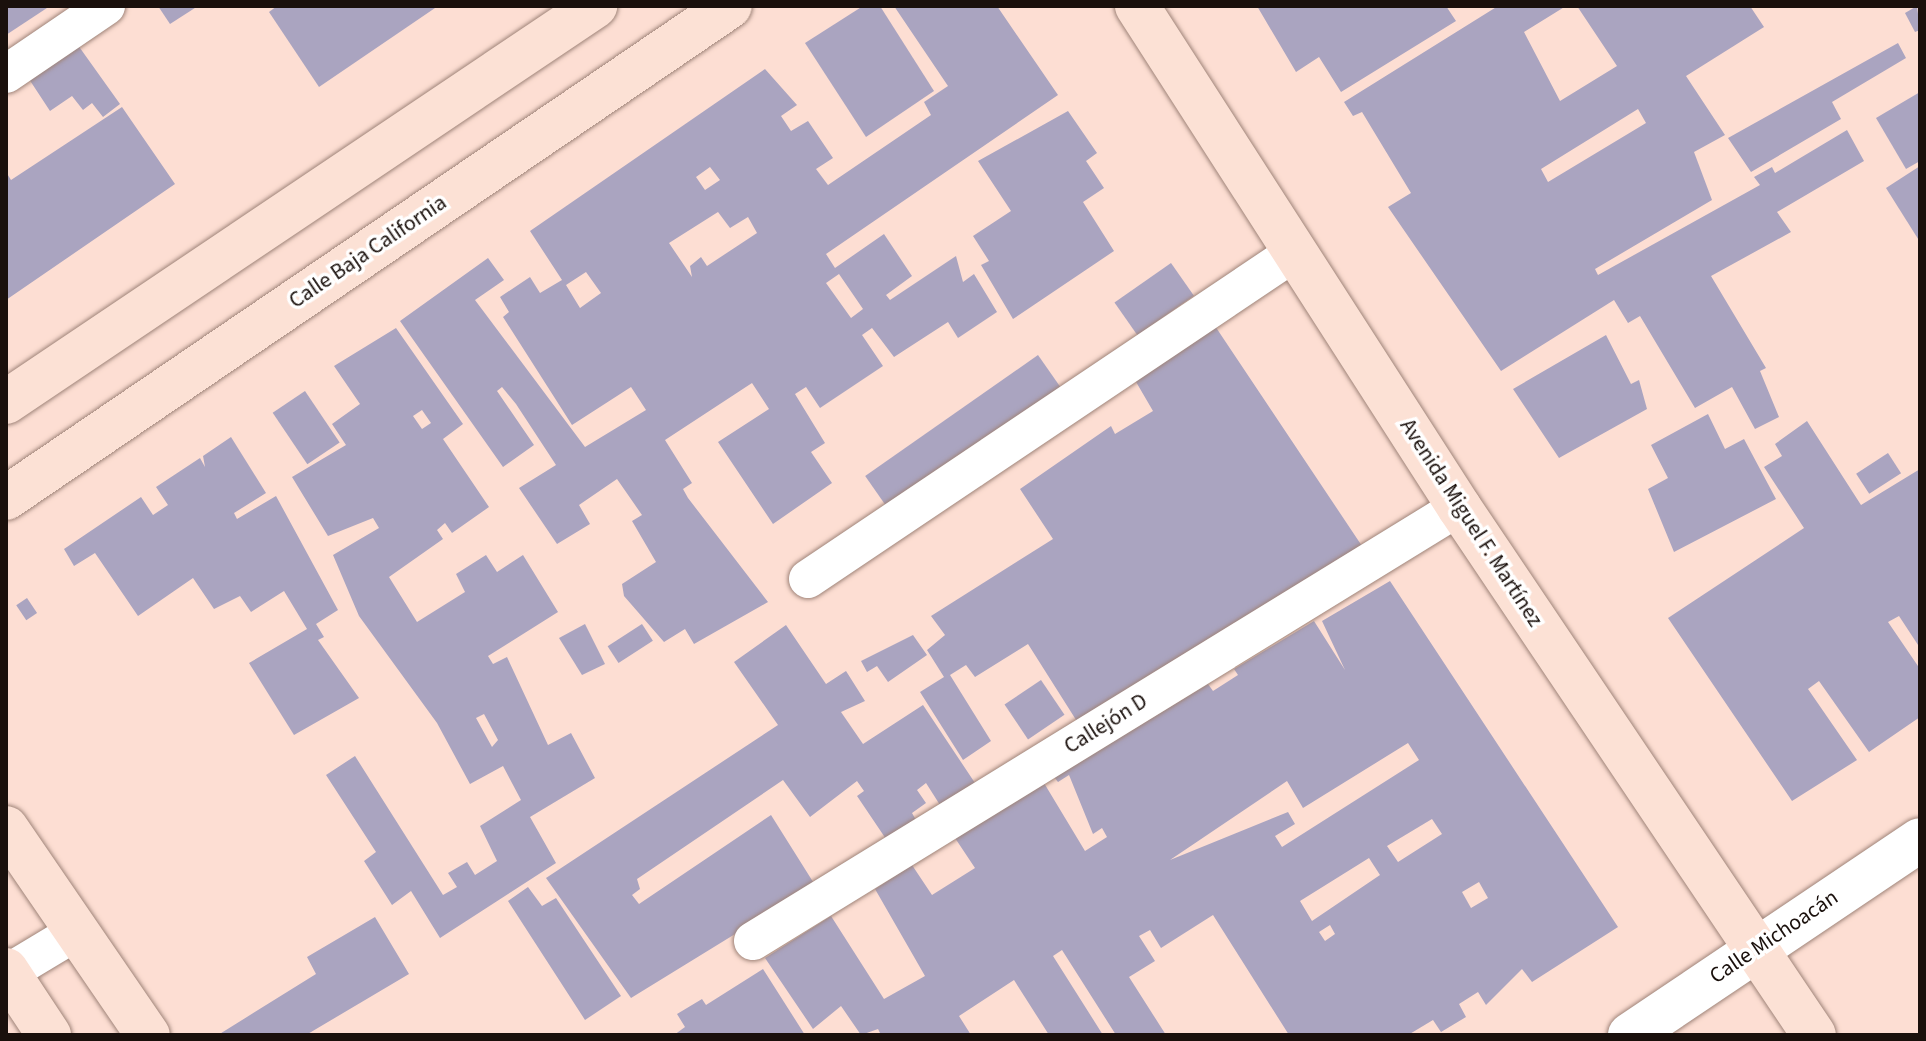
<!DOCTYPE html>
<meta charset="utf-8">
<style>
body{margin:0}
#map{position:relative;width:1926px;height:1041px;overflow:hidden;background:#fdded3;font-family:"Source Sans 3",sans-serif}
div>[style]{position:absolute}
.building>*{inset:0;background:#aaa4c0;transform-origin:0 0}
.roads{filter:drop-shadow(0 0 2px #9f8479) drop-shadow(0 0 2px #9f8479)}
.lane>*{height:38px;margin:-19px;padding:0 19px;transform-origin:19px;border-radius:19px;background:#fff}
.street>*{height:44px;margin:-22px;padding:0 22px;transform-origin:22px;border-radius:22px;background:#fff}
.secondary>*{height:44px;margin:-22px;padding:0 22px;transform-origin:22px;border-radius:22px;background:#fce1d5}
span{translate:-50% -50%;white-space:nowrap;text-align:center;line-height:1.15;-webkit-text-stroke:7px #fff;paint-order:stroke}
.street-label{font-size:22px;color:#1a100c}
.frame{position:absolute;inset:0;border:8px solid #1a100c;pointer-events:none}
</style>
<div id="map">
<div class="building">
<i style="clip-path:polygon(6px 6px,50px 6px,6px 35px)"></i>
<i style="clip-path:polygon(158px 6px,198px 6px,170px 24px)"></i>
<i style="clip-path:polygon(277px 6px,438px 6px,319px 87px,269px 12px)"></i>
<i style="clip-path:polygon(863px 6px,880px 6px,934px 91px,866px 137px,805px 43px)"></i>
<i style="clip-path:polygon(evenodd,894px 6px,997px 6px,1058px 95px,826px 254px,835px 268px,884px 234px,912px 276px,886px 295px,890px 300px,956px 256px,963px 282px,974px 274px,997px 312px,958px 338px,948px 322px,894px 357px,872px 328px,862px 335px,883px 366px,820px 408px,806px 387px,795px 394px,825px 443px,811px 452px,832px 483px,773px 524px,718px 442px,769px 409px,752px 383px,665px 440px,692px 483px,683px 489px,688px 498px,768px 602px,694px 644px,685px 629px,664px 642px,624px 596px,622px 584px,656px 562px,632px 521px,642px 515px,617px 479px,579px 505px,590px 524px,557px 544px,519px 488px,556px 465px,516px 404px,502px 387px,497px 391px,534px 445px,503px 467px,400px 321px,488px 258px,504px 280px,475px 300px,585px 447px,646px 410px,631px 387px,572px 425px,503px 317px,509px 312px,500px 297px,530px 277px,540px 293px,562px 280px,530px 231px,765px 69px,797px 105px,781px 116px,791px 131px,808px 121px,833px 158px,816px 169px,828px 185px,931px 115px,924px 102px,948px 86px,894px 6px,710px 167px,720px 180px,705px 190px,696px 177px,710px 167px,894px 6px,718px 212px,730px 228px,748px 217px,757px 233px,707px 266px,701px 257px,690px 266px,692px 277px,669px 243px,718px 212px,894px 6px,586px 272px,601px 293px,580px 308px,566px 285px,586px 272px,894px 6px,839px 274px,863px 309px,851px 318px,826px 283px,839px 274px)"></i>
<i style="clip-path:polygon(1257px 6px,1446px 6px,1456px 21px,1341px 92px,1319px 57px,1296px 72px)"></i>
<i style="clip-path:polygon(evenodd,1498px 6px,1566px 6px,1524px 32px,1560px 101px,1617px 66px,1577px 6px,1750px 6px,1764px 27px,1686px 76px,1725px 135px,1694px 152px,1712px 200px,1595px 269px,1598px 275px,1760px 185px,1754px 177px,1772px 167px,1775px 173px,1847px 130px,1864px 161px,1777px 212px,1791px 232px,1711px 276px,1766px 368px,1760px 371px,1779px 417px,1755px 429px,1732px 387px,1695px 408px,1640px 316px,1628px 323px,1614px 300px,1501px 371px,1388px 207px,1411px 193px,1362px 112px,1353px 116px,1344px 102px,1498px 6px,1638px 109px,1646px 123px,1548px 182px,1541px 169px,1638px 109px)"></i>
<i style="clip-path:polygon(1917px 6px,1920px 30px,1915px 32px,1905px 13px)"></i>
<i style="clip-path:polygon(75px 41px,120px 104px,103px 117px,92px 103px,83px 110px,72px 96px,50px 111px,27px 76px)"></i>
<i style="clip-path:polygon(1898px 43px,1906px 58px,1832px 102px,1841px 119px,1751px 172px,1728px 138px)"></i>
<i style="clip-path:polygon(1920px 92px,1920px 161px,1906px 169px,1876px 118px)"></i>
<i style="clip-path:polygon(122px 107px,175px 184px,6px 300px,6px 172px,11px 180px)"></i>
<i style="clip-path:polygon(1068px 111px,1097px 153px,1086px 161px,1104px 188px,1083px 202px,1114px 251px,1013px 319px,981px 265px,989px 261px,973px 236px,1011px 211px,978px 161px)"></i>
<i style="clip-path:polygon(1920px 166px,1920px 242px,1886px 188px)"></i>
<i style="left:1171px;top:263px;width:40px;height:69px;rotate:55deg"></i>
<i style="clip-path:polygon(1211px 320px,1364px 549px,1078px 723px,1028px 644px,975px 677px,966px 665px,950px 675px,991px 741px,963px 760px,920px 692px,944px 677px,927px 650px,945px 635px,931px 616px,1053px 539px,1020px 489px,1111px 426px,1115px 434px,1153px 411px,1132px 375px)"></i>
<i style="clip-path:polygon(evenodd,396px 328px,463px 424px,443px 439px,489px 507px,452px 533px,445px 523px,437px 530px,443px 539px,389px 577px,417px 622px,465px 592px,456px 574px,486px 555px,497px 572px,523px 555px,558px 612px,488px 656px,493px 664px,507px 657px,548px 745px,571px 733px,595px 778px,530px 817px,556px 863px,440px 938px,411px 891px,392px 905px,364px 861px,376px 852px,326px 775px,355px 756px,443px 895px,457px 887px,448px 873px,467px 862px,475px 875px,497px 861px,480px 826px,521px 800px,503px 766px,470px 784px,437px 723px,359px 616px,333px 555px,379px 528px,373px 518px,328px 536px,292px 477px,346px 445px,332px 424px,360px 404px,334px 366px,396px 328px,422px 410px,431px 423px,422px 429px,413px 416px,422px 410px,396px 328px,484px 714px,498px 740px,492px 747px,476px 718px,484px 714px)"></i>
<i style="clip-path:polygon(1606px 335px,1631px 384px,1639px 380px,1647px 409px,1559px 458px,1513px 389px)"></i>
<i style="left:1038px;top:355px;width:39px;height:211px;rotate:55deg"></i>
<i style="left:305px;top:391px;width:62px;height:39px;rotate:56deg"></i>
<i style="clip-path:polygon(1708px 414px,1725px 449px,1744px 439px,1776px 499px,1674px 552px,1648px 489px,1668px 478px,1651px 445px)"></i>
<i style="clip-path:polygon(1807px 421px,1861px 505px,1920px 469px,1920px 648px,1899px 616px,1888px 622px,1920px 669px,1920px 717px,1869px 752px,1819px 681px,1808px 689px,1857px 760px,1792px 801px,1668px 618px,1804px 528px,1764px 467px,1782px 456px,1775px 444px)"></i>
<i style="clip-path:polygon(231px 437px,266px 493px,234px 513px,237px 519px,276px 496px,338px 610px,316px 624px,324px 637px,318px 640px,359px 698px,294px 735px,249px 663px,307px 629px,284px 591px,251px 612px,240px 596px,214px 609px,193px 578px,138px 616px,95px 553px,74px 566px,64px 549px,141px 497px,153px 515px,168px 505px,156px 487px,200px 458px,205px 467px,203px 456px)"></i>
<i style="left:1888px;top:453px;width:24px;height:38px;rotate:57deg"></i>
<i style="clip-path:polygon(evenodd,1390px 581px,1618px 927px,1532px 982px,1522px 969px,1486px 1005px,1478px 992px,1459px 1004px,1466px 1017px,1441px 1032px,1433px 1020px,1408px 1035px,1289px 1035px,1213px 915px,1161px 948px,1150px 930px,1139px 936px,1155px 961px,1129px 977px,1166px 1035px,1116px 1035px,1062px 950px,1053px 956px,1103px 1035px,1049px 1035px,1014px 980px,959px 1016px,971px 1035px,881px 1035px,878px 1029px,861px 1035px,841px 1006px,813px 1029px,765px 958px,831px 916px,884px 999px,925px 976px,875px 889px,912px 865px,932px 895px,975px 868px,955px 838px,1044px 783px,1085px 851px,1107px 837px,1102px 828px,1093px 834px,1069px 775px,1058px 782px,1054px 777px,1208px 684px,1213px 691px,1238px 675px,1234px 669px,1314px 621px,1345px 670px,1322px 621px,1390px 581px,1408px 743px,1419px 760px,1282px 847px,1275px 836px,1295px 824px,1288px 812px,1170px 860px,1287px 781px,1303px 808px,1408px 743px,1390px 581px,1432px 819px,1442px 834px,1398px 862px,1387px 846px,1432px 819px,1390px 581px,1369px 858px,1380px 875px,1312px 921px,1300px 901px,1369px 858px,1390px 581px,1479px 882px,1488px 898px,1471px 908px,1462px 892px,1479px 882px,1390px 581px,1330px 925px,1335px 934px,1325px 941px,1319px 932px,1330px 925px)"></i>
<i style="left:27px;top:598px;width:18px;height:13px;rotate:56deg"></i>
<i style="clip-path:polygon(585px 624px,605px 664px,582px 675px,559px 638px)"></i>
<i style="left:642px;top:624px;width:20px;height:41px;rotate:57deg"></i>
<i style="clip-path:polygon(786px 625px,826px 684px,846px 671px,865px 701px,841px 712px,863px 744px,923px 705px,975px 783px,940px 805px,926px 783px,917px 790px,926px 803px,912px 813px,916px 820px,886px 839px,857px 796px,864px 791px,857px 781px,810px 817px,783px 780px,637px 879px,640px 889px,632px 895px,639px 904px,771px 815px,815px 885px,631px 998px,546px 878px,778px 725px,734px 662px)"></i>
<i style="clip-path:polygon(913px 635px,927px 655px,888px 682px,877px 666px,867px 672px,861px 661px)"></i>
<i style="left:1041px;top:680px;width:42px;height:44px;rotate:56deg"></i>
<i style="clip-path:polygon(528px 887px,542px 906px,556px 898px,621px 996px,585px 1020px,508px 901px)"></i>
<i style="clip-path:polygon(375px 917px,409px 974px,306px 1035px,218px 1035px,316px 974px,307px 957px)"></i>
<i style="clip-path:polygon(763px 969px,805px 1035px,674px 1035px,685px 1027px,677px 1014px,702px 999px,706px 1005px)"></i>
</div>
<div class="roads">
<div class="lane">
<i style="left:6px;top:74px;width:121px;rotate:-34.2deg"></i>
<i style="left:808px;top:579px;width:587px;rotate:-33.88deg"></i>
<i style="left:753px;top:941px;width:829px;rotate:-31.58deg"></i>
<i style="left:6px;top:974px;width:82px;rotate:-31deg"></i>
</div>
<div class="street">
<i style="left:1630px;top:1035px;width:349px;rotate:-33.9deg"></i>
</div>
<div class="secondary">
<i style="left:1137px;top:6px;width:596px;rotate:57.27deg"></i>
<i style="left:1459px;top:507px;width:636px;rotate:56.09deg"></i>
<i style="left:6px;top:402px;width:710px;rotate:-33.91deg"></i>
<i style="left:6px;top:498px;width:875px;rotate:-34.2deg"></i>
<i style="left:6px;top:828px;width:251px;rotate:55.6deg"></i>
<i style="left:6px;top:970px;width:78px;rotate:56.5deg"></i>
</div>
</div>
<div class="street-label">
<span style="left:368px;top:252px;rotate:-34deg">Calle Baja California</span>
<span style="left:1471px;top:523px;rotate:57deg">Avenida Miguel F. Martínez</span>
<span style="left:1106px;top:724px;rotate:-32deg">Callejón D</span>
<span style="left:1774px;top:937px;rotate:-34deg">Calle Michoacán</span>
</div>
<div class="frame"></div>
</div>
